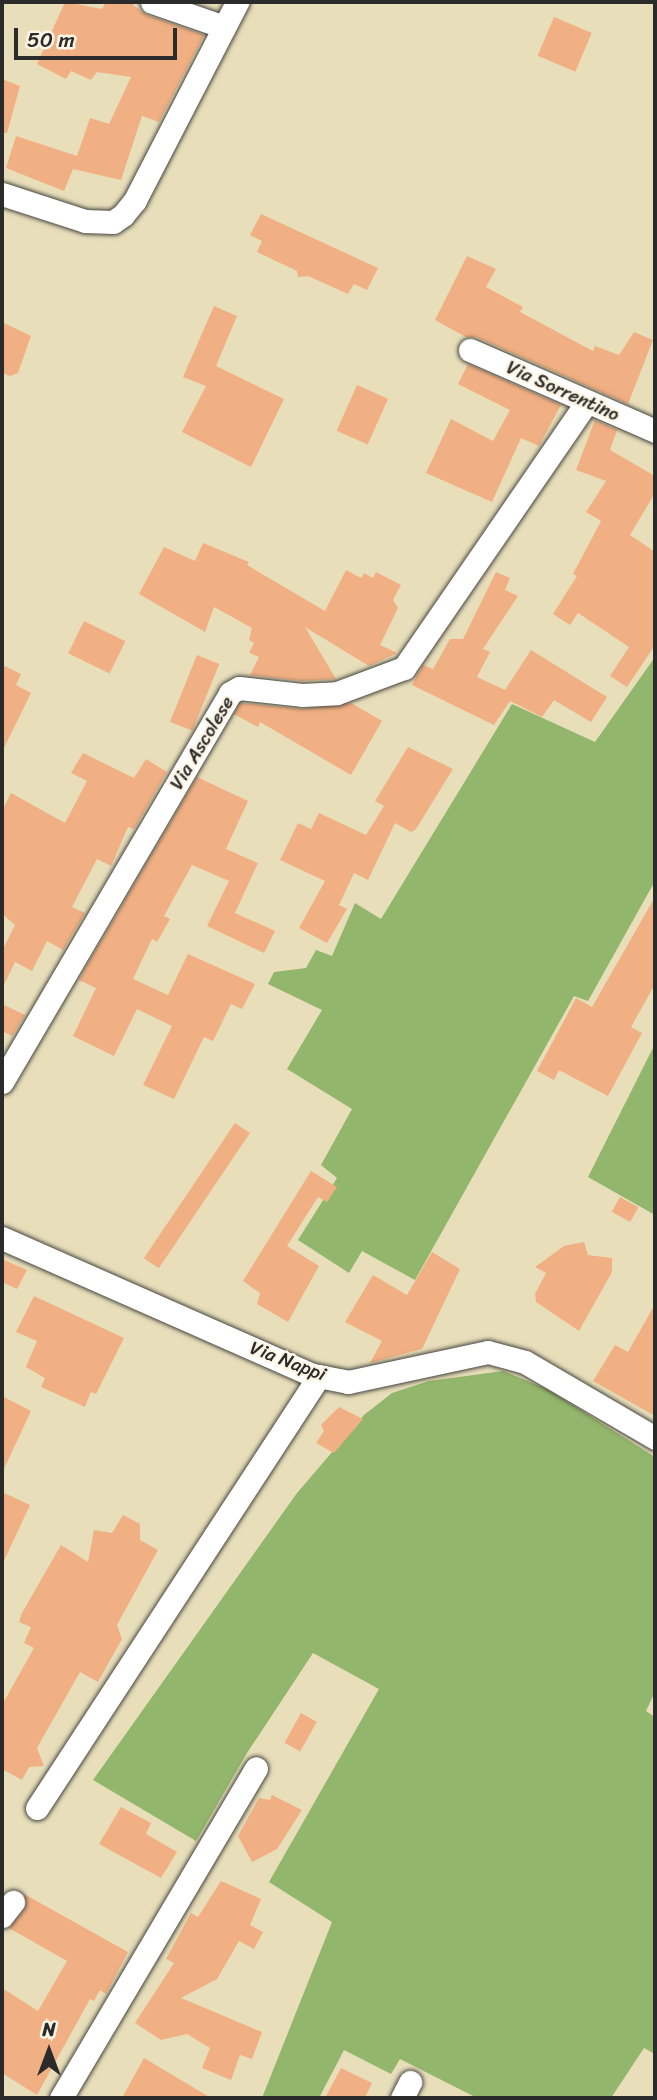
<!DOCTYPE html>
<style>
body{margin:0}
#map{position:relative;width:657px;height:2100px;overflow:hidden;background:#e8deba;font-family:Sriracha,sans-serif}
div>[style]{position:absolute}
.forest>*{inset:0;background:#92b66b}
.building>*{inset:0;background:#f1b083;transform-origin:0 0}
.roads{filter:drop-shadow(0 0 2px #474640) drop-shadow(0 0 2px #474640)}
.minor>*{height:23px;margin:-11.5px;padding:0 11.5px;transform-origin:11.5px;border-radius:11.5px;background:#fff}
span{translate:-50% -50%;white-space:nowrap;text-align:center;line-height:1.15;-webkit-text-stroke:5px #fcf5e5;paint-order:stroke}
.street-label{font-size:19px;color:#2b2b2b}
.frame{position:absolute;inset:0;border:4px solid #2b2b2b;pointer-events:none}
.north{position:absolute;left:14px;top:2016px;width:70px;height:70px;-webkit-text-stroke:5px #fcf5e5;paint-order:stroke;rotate:0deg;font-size:19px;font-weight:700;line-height:28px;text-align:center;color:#2b2b2b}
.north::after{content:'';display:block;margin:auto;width:24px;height:32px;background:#2b2b2b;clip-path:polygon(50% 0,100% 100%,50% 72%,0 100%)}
.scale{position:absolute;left:14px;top:28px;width:163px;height:32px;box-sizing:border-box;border:4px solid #2b2b2b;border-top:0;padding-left:9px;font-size:21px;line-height:24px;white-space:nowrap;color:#2b2b2b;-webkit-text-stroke:5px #fcf5e5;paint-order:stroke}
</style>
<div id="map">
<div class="forest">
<i style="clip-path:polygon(655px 657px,655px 881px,588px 1001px,574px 996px,415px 1280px,362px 1251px,349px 1273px,298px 1240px,337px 1178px,321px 1165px,352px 1109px,287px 1069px,322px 1010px,268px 984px,274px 972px,306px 968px,316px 950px,332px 956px,355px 903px,381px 919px,512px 704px,595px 742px)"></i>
<i style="clip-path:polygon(655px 1044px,655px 1215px,588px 1177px)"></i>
<i style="clip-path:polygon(503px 1371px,547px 1389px,655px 1457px,655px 1692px,646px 1711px,655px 1717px,655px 2054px,644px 2048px,611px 2098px,477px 2098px,400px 2059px,391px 2074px,344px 2050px,319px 2098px,262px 2098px,332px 1922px,269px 1882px,379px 1689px,313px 1653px,247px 1753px,196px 1841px,93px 1780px,297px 1493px,364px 1415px,392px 1393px,429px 1381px)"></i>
</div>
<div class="building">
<i style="clip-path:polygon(65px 2px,102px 9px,106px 2px,135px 2px,133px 5px,147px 15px,204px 35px,159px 122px,142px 116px,121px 180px,73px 169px,64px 191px,6px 168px,16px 136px,77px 156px,90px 118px,109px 124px,131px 77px,97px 72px,91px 80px,71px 71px,66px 79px,37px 64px)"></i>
<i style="left:554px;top:17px;width:41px;height:42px;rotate:23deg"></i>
<i style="clip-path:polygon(2px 79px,20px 86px,7px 133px,2px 133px)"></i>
<i style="clip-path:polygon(261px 214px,378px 268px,367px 290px,354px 284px,348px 294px,308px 276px,298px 277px,297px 271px,257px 252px,262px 241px,250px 235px)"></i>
<i style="clip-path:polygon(467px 256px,496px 269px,486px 287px,523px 307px,520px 312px,593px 351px,595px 346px,619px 355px,634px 332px,653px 340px,628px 404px,476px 337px,466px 337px,435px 320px)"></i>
<i style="clip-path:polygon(214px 306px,237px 316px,216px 366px,284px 399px,251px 467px,182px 432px,206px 386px,183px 377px)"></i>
<i style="clip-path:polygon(2px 322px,31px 336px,18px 373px,10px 376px,2px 373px)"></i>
<i style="clip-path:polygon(468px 364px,561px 405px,539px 446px,521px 438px,492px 502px,426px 473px,451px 419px,493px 441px,510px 410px,458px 384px)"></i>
<i style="left:357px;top:385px;width:34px;height:50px;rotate:24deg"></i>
<i style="clip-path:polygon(595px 420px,617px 430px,610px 450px,655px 476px,655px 493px,630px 535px,655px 552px,655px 645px,627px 687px,610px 676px,629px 647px,578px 613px,570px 625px,553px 614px,577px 576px,573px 574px,601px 521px,586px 512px,606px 481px,576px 470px)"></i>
<i style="clip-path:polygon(203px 543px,249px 562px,247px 565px,325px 611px,346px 570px,361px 578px,364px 573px,373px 578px,376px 572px,401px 585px,393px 600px,398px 608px,380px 645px,397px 653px,369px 666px,305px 627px,336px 679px,302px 681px,250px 675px,259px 657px,249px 653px,254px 643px,249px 640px,252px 628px,214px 607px,205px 632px,139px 594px,164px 547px,195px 561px)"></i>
<i style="clip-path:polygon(496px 572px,510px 578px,505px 590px,518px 596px,483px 649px,490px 652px,477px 677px,505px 690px,531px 650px,607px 697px,591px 722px,554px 700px,542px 717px,510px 701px,494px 725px,412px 685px,423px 665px,433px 669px,450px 639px,463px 639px)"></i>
<i style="left:84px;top:621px;width:46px;height:36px;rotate:26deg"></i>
<i style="left:197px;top:655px;width:24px;height:72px;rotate:22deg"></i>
<i style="clip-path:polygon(2px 665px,21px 674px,16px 685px,31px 693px,2px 752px)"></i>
<i style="clip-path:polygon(240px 703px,303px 709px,351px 703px,382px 721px,351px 775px,260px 722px,258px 727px,234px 714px)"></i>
<i style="clip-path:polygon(408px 747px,453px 769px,416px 829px,411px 832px,395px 823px,368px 880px,354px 873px,339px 905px,347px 909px,327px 943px,299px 928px,325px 881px,280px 860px,298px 823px,311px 829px,319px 813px,366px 835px,384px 806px,375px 801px)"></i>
<i style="clip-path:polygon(83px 753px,134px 778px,146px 759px,167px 772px,134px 829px,128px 827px,111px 866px,97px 859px,72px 907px,85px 913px,63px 950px,47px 941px,32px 971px,15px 962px,2px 989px,2px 951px,15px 925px,2px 914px,2px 811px,11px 793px,65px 823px,87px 781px,71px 773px)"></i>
<i style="clip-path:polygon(197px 777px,248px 801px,226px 849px,258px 863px,235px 913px,275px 931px,264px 953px,207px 926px,229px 881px,192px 865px,164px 916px,170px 919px,157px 942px,152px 939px,133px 979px,168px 995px,188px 954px,255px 984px,242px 1009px,231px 1004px,213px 1041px,204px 1037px,174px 1099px,143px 1085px,172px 1026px,137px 1009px,114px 1056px,73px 1036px,96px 988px,79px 980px,86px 967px)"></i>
<i style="clip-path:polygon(655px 897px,655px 984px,631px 1027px,642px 1033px,608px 1096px,559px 1070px,554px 1080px,537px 1071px,576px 998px,592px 1007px)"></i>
<i style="clip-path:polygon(2px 1004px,25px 1015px,12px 1036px,2px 1031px)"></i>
<i style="left:235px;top:1123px;width:18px;height:163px;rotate:34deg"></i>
<i style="clip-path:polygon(311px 1171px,337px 1187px,327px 1202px,318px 1197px,287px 1246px,319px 1266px,288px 1322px,257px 1304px,260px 1293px,243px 1281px)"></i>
<i style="left:620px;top:1197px;width:21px;height:17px;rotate:29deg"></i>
<i style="clip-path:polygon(584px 1242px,588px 1255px,612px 1258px,612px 1272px,579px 1331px,536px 1302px,535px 1294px,546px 1273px,535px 1267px,564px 1246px)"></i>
<i style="clip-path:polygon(432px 1252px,460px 1269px,422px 1349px,370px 1363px,382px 1341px,345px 1322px,373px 1275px,407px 1295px)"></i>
<i style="clip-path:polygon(2px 1259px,27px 1270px,17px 1289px,2px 1282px)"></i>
<i style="clip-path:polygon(34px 1296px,124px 1338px,96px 1394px,91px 1392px,85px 1407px,41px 1387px,45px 1378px,26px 1367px,37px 1341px,16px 1332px)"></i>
<i style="clip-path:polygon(655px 1304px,655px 1416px,593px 1381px,615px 1345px,628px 1352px)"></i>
<i style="clip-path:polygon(2px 1396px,31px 1411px,2px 1473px)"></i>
<i style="clip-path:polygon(339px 1407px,363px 1419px,334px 1453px,316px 1443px,324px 1431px,321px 1425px)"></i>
<i style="clip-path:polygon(2px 1492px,30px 1505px,2px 1565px)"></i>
<i style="clip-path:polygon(123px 1515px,140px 1524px,140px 1540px,158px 1550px,117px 1625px,122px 1639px,98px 1682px,80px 1672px,37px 1748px,44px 1766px,29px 1767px,22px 1780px,2px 1769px,2px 1705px,34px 1648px,24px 1643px,31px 1627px,19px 1622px,22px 1613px,61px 1545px,88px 1562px,94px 1530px,112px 1533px)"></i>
<i style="left:301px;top:1713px;width:18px;height:34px;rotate:29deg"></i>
<i style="clip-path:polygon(272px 1795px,302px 1810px,277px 1849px,252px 1862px,238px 1836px,259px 1798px,270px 1800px)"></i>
<i style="clip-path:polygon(121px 1807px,151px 1823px,146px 1834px,177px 1852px,161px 1878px,99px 1844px)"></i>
<i style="clip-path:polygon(221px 1881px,261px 1899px,250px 1925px,263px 1932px,254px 1949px,239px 1941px,217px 1979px,181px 1998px,262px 2032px,252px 2059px,240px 2055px,231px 2080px,202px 2068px,210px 2048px,187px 2034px,161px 2040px,135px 2023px,174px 1963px,166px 1959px,191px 1913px,198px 1917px)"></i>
<i style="clip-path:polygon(24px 1894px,128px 1952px,106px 1994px,100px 1990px,94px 2001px,90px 1999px,37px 2095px,2px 2073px,2px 1988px,38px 2011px,67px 1961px,9px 1928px,24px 1910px)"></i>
<i style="clip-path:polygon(144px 2058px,211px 2098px,122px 2098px)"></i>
<i style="clip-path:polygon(341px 2068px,372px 2083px,365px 2098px,325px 2098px)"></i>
</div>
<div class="roads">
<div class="minor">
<i style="left:152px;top:2px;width:76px;rotate:19.1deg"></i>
<i style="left:2px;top:194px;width:87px;rotate:18deg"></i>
<i style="left:85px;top:221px;width:28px;rotate:2deg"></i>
<i style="left:113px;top:222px;width:12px;rotate:-35deg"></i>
<i style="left:123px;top:215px;width:19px;rotate:-51deg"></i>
<i style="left:135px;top:200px;width:223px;rotate:-62.7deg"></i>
<i style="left:470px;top:350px;width:202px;rotate:23.6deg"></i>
<i style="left:2px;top:1082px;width:451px;rotate:-59.6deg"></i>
<i style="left:230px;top:693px;width:10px;rotate:-29deg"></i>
<i style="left:239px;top:688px;width:63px;rotate:6.3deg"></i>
<i style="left:302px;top:695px;width:35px;rotate:-3deg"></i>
<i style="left:337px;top:693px;width:72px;rotate:-20.5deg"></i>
<i style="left:404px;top:668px;width:323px;rotate:-55.5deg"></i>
<i style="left:2px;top:1238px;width:340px;rotate:23.8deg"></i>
<i style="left:313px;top:1375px;width:36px;rotate:11deg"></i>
<i style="left:348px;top:1382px;width:143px;rotate:-12.1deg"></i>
<i style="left:488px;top:1352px;width:38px;rotate:15deg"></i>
<i style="left:525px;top:1362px;width:151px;rotate:30.3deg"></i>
<i style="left:37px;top:1808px;width:516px;rotate:-56.86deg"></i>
<i style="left:2px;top:1916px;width:18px;rotate:-52deg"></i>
<i style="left:61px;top:2098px;width:383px;rotate:-59.4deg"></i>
<i style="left:402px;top:2098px;width:18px;rotate:-63deg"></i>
</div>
</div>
<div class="street-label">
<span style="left:563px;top:391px;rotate:24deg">Via Sorrentino</span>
<span style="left:202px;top:743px;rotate:-59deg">Via Ascolese</span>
<span style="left:288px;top:1361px;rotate:21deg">Via Nappi</span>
</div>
<div class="frame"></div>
<div class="north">N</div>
<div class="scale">50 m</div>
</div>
